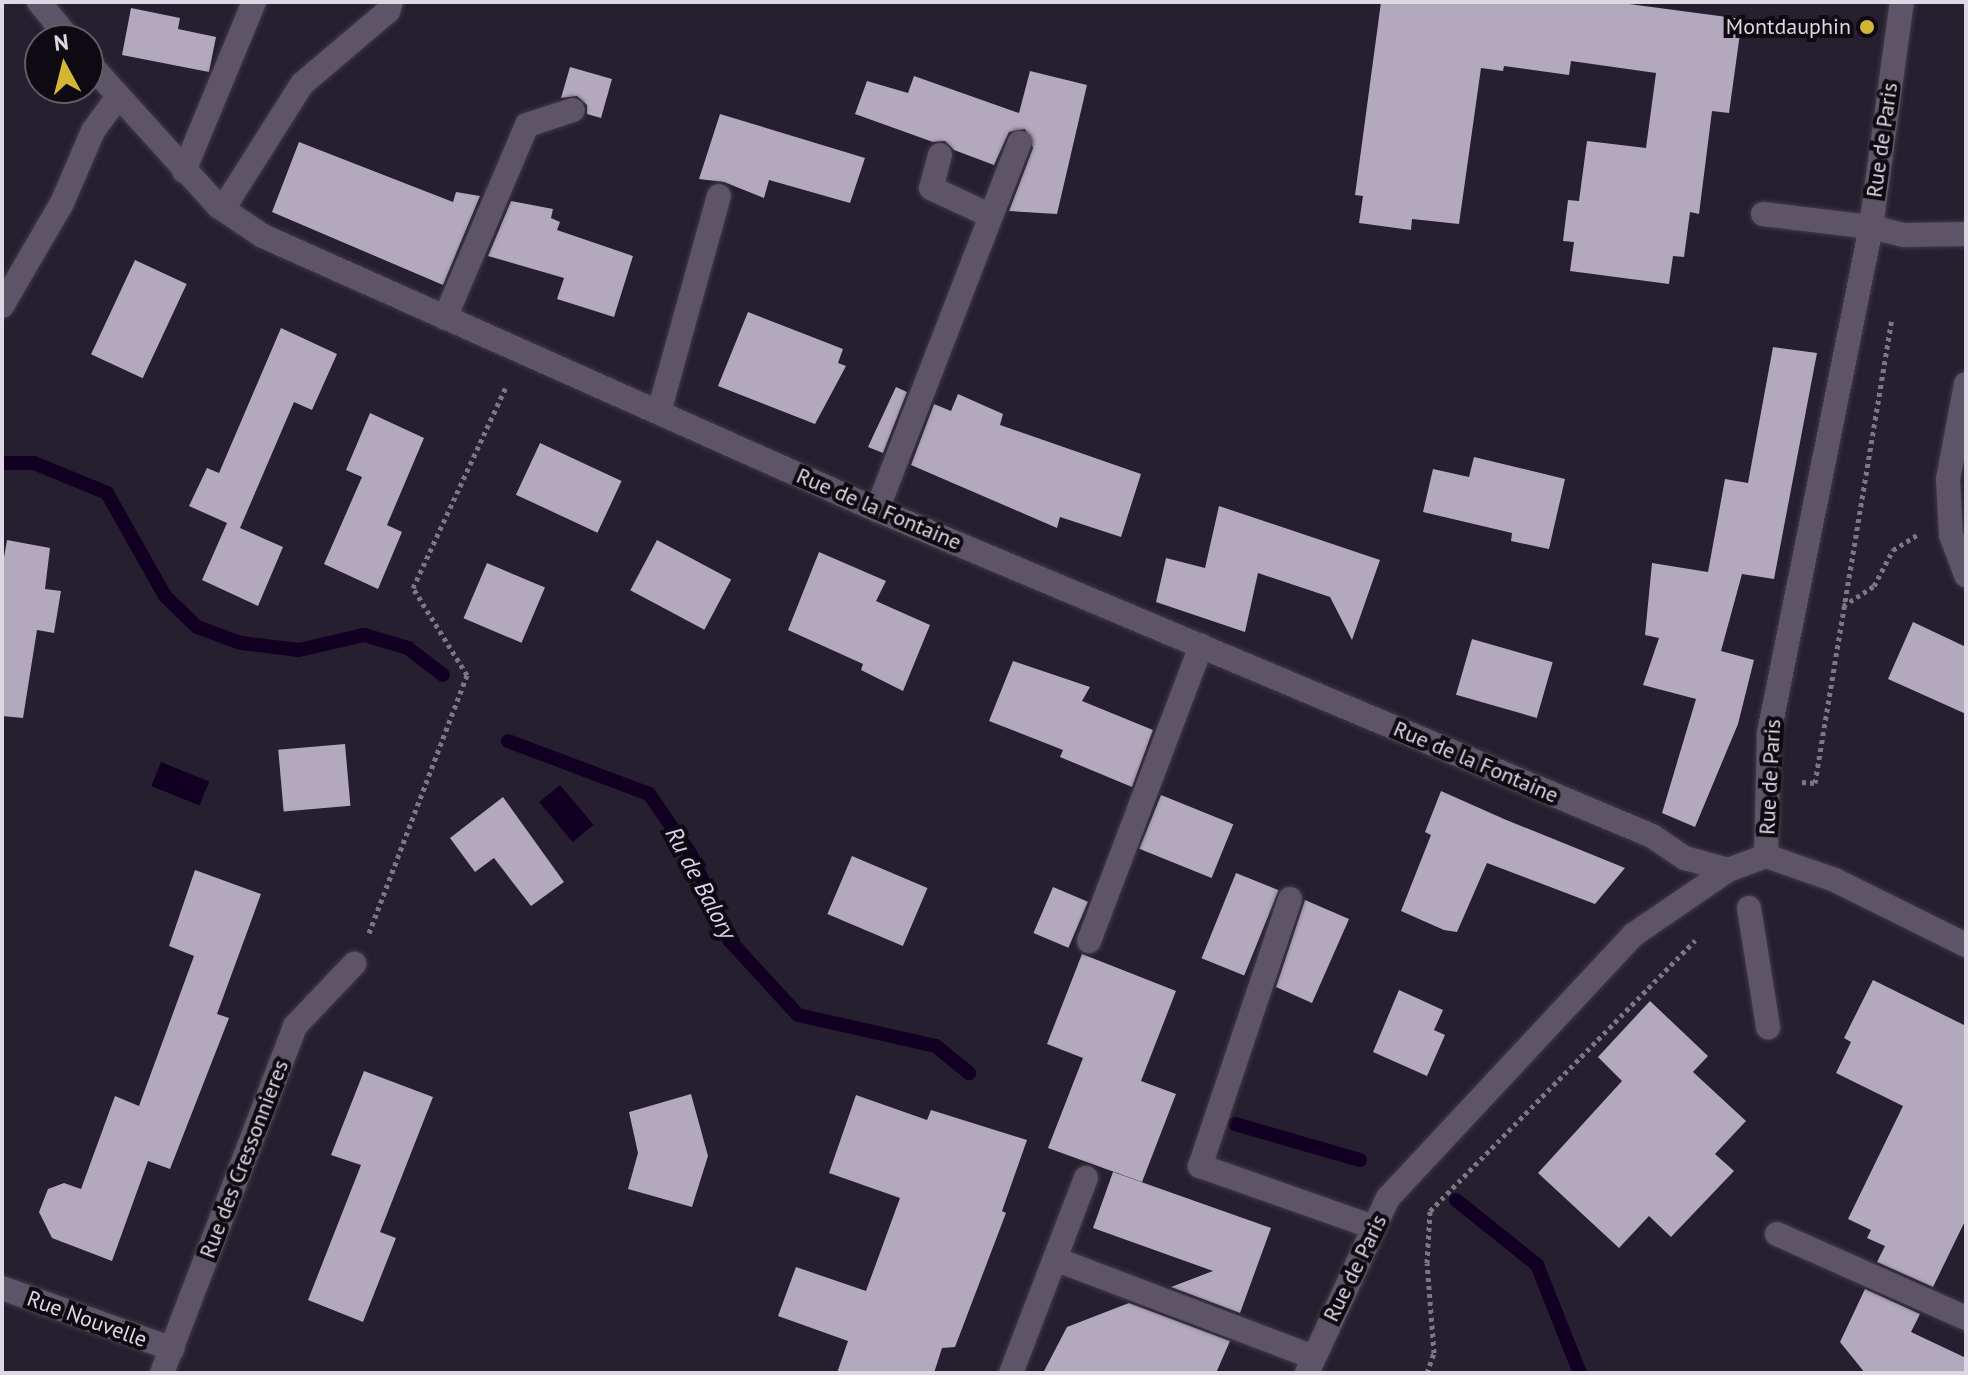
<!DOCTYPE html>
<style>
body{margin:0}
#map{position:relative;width:1968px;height:1375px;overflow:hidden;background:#261f2f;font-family:"PT Sans",sans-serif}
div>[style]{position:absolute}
.water>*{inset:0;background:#102;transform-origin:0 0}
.stream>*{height:14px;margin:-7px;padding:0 7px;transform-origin:7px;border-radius:7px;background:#102}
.building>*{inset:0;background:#b2a9be;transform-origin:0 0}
.path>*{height:5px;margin-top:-2.5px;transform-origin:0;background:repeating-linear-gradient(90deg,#7d7784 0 4px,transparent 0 8px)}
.roads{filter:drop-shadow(0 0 2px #403a47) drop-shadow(0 0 2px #403a47)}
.lane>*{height:24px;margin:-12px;padding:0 12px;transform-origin:12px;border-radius:12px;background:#5d5567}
.street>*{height:24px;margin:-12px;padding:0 12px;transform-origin:12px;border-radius:12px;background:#5d5567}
.dots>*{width:22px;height:22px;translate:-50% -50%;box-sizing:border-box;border:4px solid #0d0a11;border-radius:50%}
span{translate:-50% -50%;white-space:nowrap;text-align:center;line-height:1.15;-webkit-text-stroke:8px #0d0a11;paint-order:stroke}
.poi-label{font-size:22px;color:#ddd8e3}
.right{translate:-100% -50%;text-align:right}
.street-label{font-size:22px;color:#ddd8e3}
.water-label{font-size:24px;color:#dfd0f2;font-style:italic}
.frame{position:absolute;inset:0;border:4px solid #ddd8e3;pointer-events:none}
.north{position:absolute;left:24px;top:24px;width:80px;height:80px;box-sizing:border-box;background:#0d0a11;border:2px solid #605c65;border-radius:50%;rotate:353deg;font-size:22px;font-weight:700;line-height:32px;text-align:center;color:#ddd8e3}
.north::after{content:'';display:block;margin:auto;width:28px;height:36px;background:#d4b635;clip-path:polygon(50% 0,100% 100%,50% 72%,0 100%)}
</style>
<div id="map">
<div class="water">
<i style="left:161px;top:762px;width:52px;height:26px;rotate:22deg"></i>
<i style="left:560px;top:785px;width:52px;height:27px;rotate:50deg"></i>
</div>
<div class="stream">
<i style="left:2px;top:463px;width:32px"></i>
<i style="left:34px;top:463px;width:79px;rotate:22.3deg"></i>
<i style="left:107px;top:493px;width:118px;rotate:60.6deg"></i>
<i style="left:165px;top:596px;width:45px;rotate:44.1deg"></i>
<i style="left:197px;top:627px;width:47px;rotate:20deg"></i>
<i style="left:241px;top:643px;width:58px;rotate:6.9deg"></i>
<i style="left:299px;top:650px;width:67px;rotate:-13deg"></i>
<i style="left:364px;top:635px;width:46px;rotate:16.5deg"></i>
<i style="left:408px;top:648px;width:44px;rotate:37.6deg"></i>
<i style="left:508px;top:741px;width:151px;rotate:20.6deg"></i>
<i style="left:649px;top:794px;width:72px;rotate:55.2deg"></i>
<i style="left:690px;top:853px;width:97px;rotate:65.6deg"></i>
<i style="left:730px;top:941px;width:100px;rotate:47.4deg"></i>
<i style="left:798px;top:1015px;width:141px;rotate:12.7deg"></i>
<i style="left:936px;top:1046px;width:43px;rotate:39.3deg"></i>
<i style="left:1235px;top:1124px;width:130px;rotate:16.1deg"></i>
<i style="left:1456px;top:1200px;width:104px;rotate:38.7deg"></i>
<i style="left:1537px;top:1265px;width:116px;rotate:68.3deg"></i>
</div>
<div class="building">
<i style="clip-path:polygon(1381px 2px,1614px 2px,1742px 19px,1729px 113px,1712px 111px,1699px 214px,1690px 212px,1684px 257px,1673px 256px,1669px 284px,1570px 271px,1574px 242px,1563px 241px,1568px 200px,1579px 201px,1587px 141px,1646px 148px,1656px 73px,1571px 61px,1569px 75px,1504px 66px,1503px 71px,1481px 68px,1459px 224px,1412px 219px,1411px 230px,1359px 223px,1363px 196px,1355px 195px)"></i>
<i style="clip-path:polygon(131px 8px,180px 18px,178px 29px,216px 37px,209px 72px,122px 55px)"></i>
<i style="clip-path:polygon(570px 67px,612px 79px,601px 118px,587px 114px,587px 105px,577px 96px,561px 98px)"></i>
<i style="clip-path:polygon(1030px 71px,1087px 85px,1057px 214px,1009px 211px,1033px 148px,1025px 129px,1009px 132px,994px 165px,954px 150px,945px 141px,933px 142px,855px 114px,867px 81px,908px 93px,914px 76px,1019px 113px)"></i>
<i style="clip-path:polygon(720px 114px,865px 158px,850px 203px,769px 180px,764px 198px,724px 182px,699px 179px)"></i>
<i style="clip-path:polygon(299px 142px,453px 202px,456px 192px,480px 196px,443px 285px,272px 212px)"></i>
<i style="clip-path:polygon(511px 201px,553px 209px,551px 218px,560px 222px,557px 230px,633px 256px,614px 317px,557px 299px,564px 278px,488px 256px)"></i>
<i style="left:135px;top:260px;width:57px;height:104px;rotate:25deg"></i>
<i style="clip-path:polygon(748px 312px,843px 349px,838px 363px,846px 366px,815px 424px,718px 386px)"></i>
<i style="clip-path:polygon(281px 328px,337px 354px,312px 410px,294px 402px,240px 528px,283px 547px,258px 606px,202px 580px,227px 523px,189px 506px,207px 468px,219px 473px)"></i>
<i style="clip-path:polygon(1773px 347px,1817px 353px,1774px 579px,1742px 574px,1721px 651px,1754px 660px,1738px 724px,1695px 827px,1662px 813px,1696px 699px,1643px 685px,1659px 638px,1645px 635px,1652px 563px,1708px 572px,1725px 479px,1748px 483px)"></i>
<i style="clip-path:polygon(896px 387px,907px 392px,883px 453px,868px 447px)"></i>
<i style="clip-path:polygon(958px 394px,1003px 414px,1000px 425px,1141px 474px,1121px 537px,1060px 517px,1057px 528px,911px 465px,934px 404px,951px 411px)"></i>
<i style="clip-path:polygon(370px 413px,424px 438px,387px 525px,402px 532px,378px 589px,324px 564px,362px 477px,346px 470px)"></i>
<i style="left:540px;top:443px;width:90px;height:57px;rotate:25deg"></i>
<i style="clip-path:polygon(1474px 457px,1565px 479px,1549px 549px,1511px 541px,1512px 533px,1423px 512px,1433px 469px,1469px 477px)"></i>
<i style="clip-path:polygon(1219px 506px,1380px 560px,1352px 640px,1330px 597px,1258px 573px,1245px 632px,1156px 602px,1166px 558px,1205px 568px)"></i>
<i style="clip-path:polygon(7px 540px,50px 548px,45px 589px,61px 591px,54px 633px,37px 630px,23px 718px,2px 716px,2px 569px)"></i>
<i style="left:657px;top:540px;width:84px;height:57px;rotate:28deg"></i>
<i style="clip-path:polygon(819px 552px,886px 581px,876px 601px,930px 625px,903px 691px,861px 670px,863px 664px,788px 630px)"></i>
<i style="left:487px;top:563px;width:63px;height:60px;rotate:23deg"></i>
<i style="clip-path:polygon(1913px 622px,1966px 647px,1966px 714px,1888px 679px)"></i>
<i style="left:1472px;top:639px;width:84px;height:58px;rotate:16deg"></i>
<i style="clip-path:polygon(1013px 661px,1090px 687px,1082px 701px,1153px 730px,1132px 787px,1060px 757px,1063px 750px,989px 721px)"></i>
<i style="left:345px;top:744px;width:62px;height:67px;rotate:85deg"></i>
<i style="clip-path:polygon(1441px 791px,1504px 819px,1625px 868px,1595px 904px,1487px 863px,1457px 932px,1444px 930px,1401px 911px,1431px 835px,1425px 832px)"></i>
<i style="left:1161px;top:795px;width:78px;height:58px;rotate:22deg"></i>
<i style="clip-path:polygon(503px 797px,564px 882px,531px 906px,494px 858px,475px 872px,450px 838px)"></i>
<i style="left:852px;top:856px;width:82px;height:63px;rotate:23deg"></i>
<i style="clip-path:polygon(195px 870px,261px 894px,217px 1014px,229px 1018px,170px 1169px,148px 1161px,112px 1261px,52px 1238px,39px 1212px,48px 1189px,64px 1183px,81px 1189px,115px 1096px,139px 1106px,194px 956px,169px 946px)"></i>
<i style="left:1236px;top:873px;width:46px;height:92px;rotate:22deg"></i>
<i style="left:1053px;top:887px;width:38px;height:50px;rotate:23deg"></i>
<i style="clip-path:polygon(1305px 900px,1349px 919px,1312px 1003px,1276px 987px)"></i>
<i style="clip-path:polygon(1082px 954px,1176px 991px,1141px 1081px,1176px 1094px,1142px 1182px,1048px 1148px,1083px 1058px,1047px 1044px)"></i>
<i style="clip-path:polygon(1873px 980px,1966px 1026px,1966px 1219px,1933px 1287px,1877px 1262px,1885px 1246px,1867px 1238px,1871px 1230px,1848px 1219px,1903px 1106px,1836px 1073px,1851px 1042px,1844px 1038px)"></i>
<i style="clip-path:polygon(1399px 990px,1443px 1010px,1434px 1030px,1445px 1035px,1427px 1076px,1373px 1052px)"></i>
<i style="clip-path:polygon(1650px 1001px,1708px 1056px,1693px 1072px,1746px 1121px,1715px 1154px,1734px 1171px,1671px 1237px,1649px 1216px,1619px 1248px,1538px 1173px,1622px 1081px,1598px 1057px)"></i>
<i style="clip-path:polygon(364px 1071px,433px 1097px,380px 1232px,396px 1238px,363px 1322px,308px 1300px,361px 1165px,331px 1155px)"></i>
<i style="clip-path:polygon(691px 1094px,708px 1156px,692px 1207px,628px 1189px,638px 1153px,629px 1112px)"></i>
<i style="clip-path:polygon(856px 1095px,927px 1120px,931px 1110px,1027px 1140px,1002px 1211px,1006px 1213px,955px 1347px,942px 1348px,934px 1373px,837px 1373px,848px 1341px,778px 1316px,796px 1267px,866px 1291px,900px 1198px,829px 1173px)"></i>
<i style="clip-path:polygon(1113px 1172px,1271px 1228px,1240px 1313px,1171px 1287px,1213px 1271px,1093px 1228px)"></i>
<i style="clip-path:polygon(1865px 1289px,1920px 1314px,1911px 1332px,1966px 1358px,1966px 1373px,1865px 1373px,1840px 1342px)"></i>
<i style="clip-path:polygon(1129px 1303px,1230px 1341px,1216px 1373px,1043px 1373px,1067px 1327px)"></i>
</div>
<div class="path">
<i style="left:1843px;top:606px;width:37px;rotate:-33deg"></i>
<i style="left:1874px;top:586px;width:41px;rotate:-62.2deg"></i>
<i style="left:1893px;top:550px;width:28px;rotate:-32deg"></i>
<i style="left:1802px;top:782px;width:13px;rotate:4deg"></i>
<i style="left:1815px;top:783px;width:469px;rotate:-80.6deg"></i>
<i style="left:369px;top:933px;width:276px;rotate:-69.2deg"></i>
<i style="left:467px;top:675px;width:102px;rotate:-121.8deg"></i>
<i style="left:413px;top:588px;width:224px;rotate:-65.2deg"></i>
<i style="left:1427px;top:1373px;width:21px;rotate:-71deg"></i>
<i style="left:1434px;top:1353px;width:90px;rotate:-94.4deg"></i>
<i style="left:1427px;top:1263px;width:52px;rotate:-86.7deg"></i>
<i style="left:1430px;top:1211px;width:379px;rotate:-45.6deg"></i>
</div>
<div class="roads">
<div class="lane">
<i style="left:940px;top:155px;width:34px;rotate:105deg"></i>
<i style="left:931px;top:188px;width:66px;rotate:25deg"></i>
<i style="left:184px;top:171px;width:183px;rotate:-67.5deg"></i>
<i style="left:223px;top:209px;width:148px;rotate:-57.7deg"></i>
<i style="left:302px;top:84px;width:113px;rotate:-40.3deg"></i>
<i style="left:388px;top:11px;width:9px;rotate:-72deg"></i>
<i style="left:1763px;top:214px;width:109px;rotate:6.9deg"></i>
<i style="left:445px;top:318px;width:210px;rotate:-67deg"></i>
<i style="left:527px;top:125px;width:48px;rotate:-18.1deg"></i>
<i style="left:659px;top:412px;width:224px;rotate:-74.5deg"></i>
<i style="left:877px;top:510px;width:394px;rotate:-68.8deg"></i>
<i style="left:1290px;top:899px;width:282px;rotate:108.6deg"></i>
<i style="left:1200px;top:1166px;width:183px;rotate:19.4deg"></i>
<i style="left:1089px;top:941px;width:316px;rotate:-69.2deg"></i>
<i style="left:1055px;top:1259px;width:276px;rotate:20.8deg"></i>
<i style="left:1011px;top:1373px;width:209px;rotate:-69deg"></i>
</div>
<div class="street">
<i style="left:39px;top:2px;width:49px;rotate:50.8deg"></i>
<i style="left:88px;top:62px;width:194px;rotate:47.9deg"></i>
<i style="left:218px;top:206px;width:54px;rotate:33.7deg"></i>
<i style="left:263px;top:236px;width:672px;rotate:24.05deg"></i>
<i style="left:877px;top:510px;width:841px;rotate:22.81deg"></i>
<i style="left:1652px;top:836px;width:40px;rotate:34deg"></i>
<i style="left:1685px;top:858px;width:45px;rotate:15.6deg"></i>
<i style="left:1871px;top:227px;width:34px;rotate:14deg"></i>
<i style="left:1904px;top:235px;width:62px;rotate:-0.9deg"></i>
<i style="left:2px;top:306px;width:119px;rotate:-59.8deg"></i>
<i style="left:62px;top:203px;width:78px;rotate:-66.7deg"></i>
<i style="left:93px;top:131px;width:41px;rotate:-54deg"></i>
<i style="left:1966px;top:384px;width:97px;rotate:100.7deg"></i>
<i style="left:1948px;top:479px;width:56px;rotate:86.9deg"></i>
<i style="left:1951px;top:535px;width:43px;rotate:69.4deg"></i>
<i style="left:1766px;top:856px;width:123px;rotate:-88.6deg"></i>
<i style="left:1769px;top:733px;width:516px;rotate:-78.6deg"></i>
<i style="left:1871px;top:227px;width:227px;rotate:-82.2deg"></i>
<i style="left:1766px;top:856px;width:73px;rotate:19.2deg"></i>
<i style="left:1835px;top:880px;width:146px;rotate:26.4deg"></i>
<i style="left:1749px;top:908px;width:121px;rotate:80.9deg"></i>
<i style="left:1777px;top:1234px;width:207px;rotate:24deg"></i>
<i style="left:2px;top:1288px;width:181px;rotate:19.7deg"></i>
<i style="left:162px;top:1373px;width:372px;rotate:-69deg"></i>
<i style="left:295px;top:1026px;width:86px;rotate:-46.4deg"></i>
<i style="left:1307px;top:1373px;width:193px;rotate:-65.2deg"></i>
<i style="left:1388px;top:1198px;width:359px;rotate:-47deg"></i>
<i style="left:1633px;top:935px;width:115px;rotate:-34.4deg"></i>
<i style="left:1728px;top:870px;width:40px;rotate:-20.2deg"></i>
</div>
</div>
<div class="dots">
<i style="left:1867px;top:27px;background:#d4b635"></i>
</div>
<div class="poi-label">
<span class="right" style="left:1851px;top:27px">Montdauphin</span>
</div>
<div class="street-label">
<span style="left:1882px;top:140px;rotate:-82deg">Rue de Paris</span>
<span style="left:879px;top:509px;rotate:23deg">Rue de la Fontaine</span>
<span style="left:1476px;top:762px;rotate:23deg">Rue de la Fontaine</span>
<span style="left:1770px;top:777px;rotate:-87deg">Rue de Paris</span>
<span style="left:244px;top:1159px;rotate:-69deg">Rue des Cressonnieres</span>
<span style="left:1355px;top:1268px;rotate:-64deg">Rue de Paris</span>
<span style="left:87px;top:1319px;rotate:20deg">Rue Nouvelle</span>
</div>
<div class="water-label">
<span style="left:701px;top:883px;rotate:62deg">Ru de Balory</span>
</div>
<div class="frame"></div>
<div class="north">N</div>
</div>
